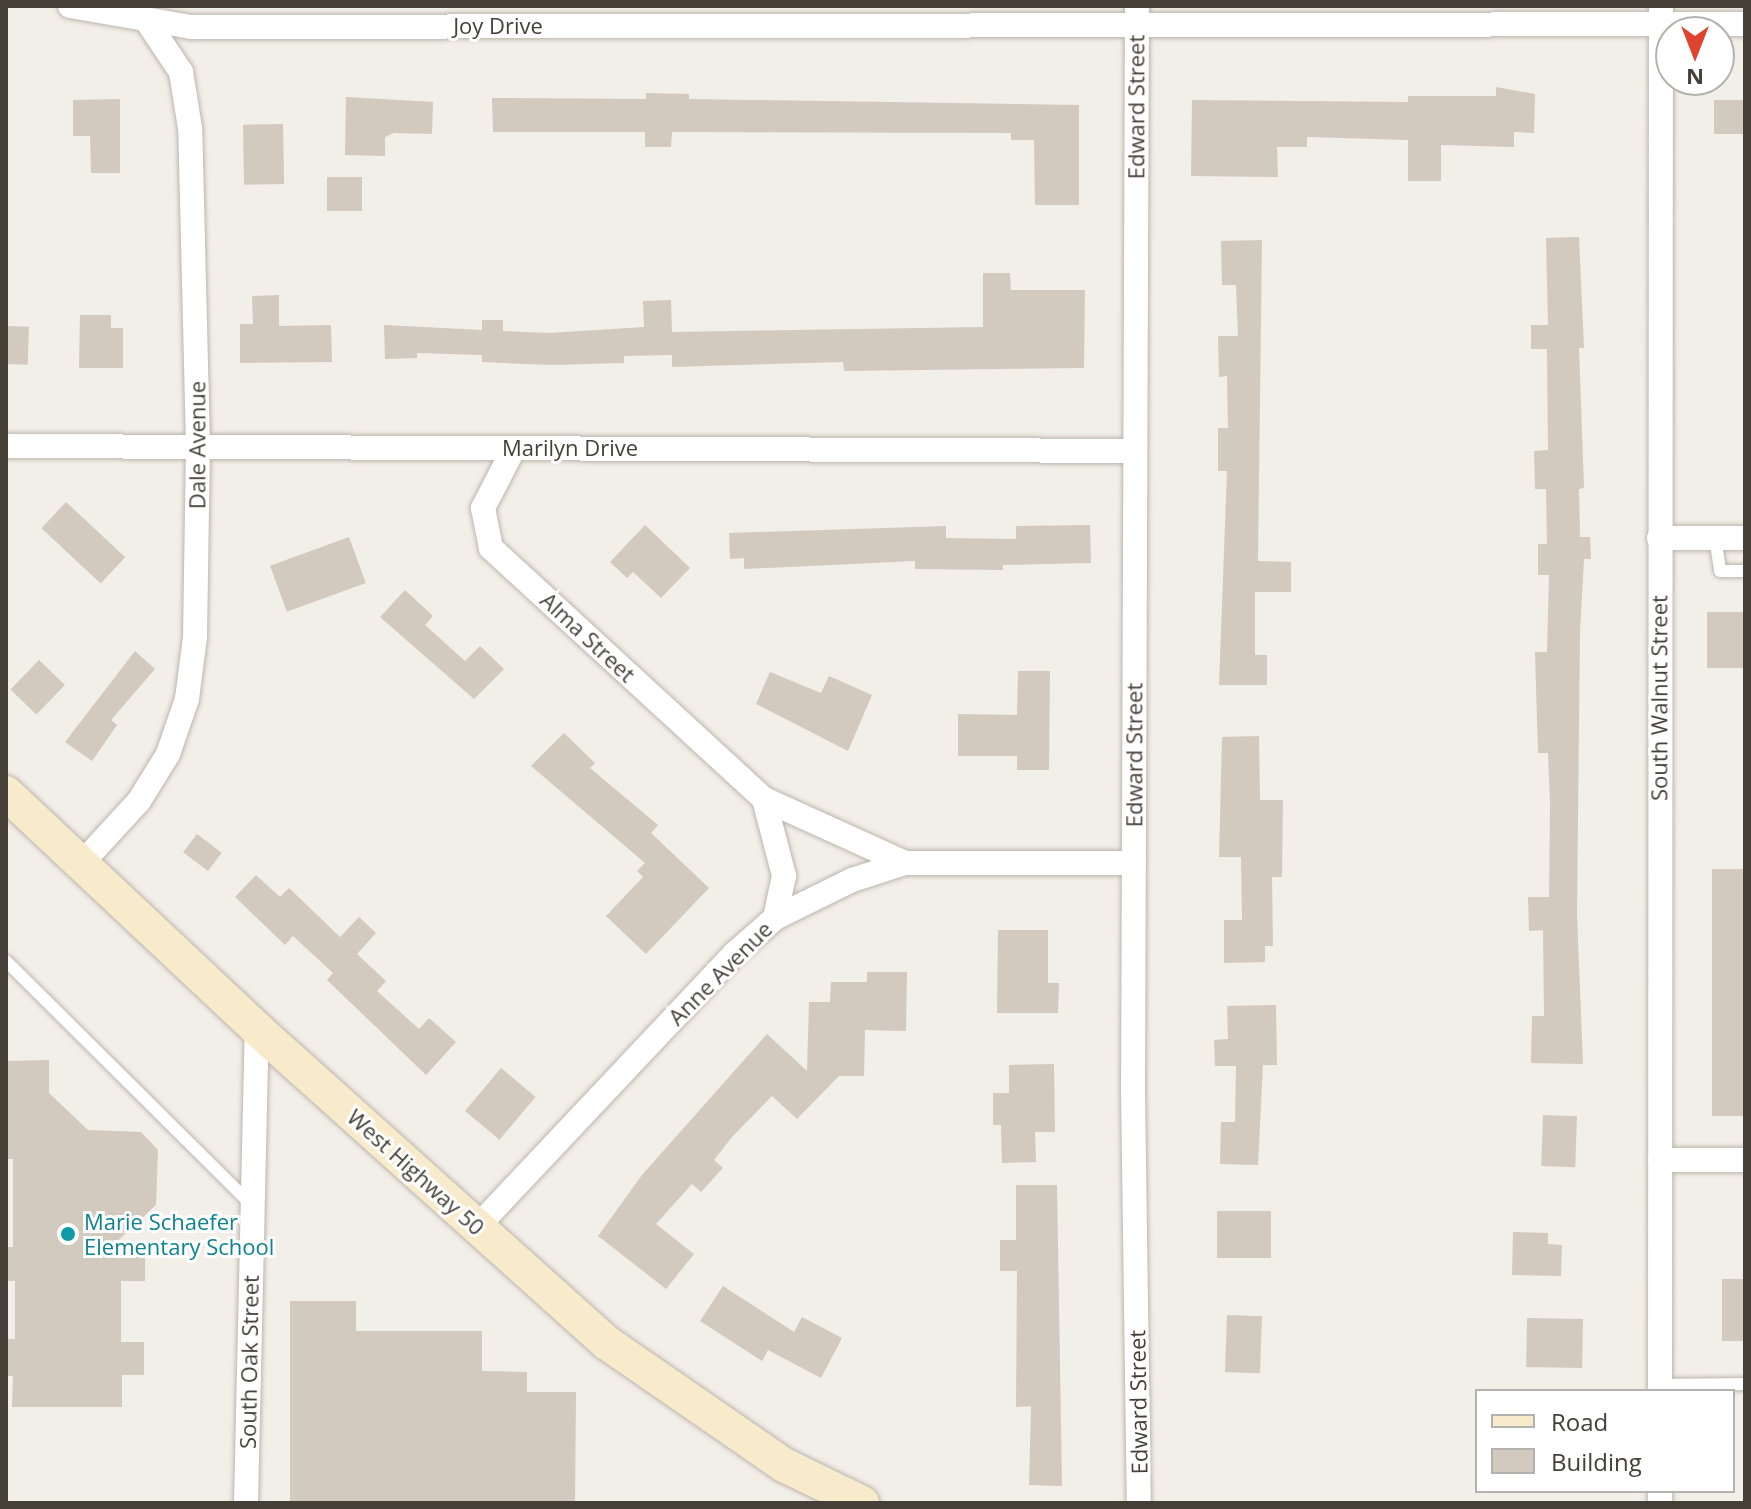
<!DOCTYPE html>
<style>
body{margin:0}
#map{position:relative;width:1751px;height:1509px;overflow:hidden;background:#f2eee8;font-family:"Open Sans",sans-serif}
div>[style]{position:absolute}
.building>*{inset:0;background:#d2c9bf;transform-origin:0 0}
.roads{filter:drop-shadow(0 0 2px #bcb5ac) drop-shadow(0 0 2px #bcb5ac)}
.service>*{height:12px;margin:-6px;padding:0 6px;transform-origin:6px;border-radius:6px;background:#fff}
.minor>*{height:24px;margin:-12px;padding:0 12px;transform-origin:12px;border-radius:12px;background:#fff}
.secondary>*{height:34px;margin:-17px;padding:0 17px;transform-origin:17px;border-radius:17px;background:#f8ebcc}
.dots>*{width:22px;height:22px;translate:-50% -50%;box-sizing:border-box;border:4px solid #fff;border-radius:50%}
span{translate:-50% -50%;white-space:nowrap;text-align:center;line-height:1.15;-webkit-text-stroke:6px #fff;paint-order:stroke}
.street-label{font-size:22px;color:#443f37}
.culture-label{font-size:22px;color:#0d838f}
.left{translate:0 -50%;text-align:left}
.frame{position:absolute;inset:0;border:8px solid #443f37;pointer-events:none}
.legend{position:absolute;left:1475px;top:1389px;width:260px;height:104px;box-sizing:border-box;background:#fff;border:2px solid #b4b2af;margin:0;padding:10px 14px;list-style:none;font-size:24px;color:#443f37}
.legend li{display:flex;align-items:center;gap:16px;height:40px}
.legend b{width:40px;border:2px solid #b4b2af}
.north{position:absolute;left:1655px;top:16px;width:80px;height:80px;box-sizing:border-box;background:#fff;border:2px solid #b4b2af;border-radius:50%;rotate:180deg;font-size:22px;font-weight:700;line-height:32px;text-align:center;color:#443f37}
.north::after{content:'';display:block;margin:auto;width:28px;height:36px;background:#df4431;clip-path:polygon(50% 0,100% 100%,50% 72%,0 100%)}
</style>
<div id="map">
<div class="building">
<i style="clip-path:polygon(1496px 87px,1535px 94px,1534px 133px,1514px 132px,1514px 147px,1441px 145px,1441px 181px,1408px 181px,1408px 140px,1307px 137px,1307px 147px,1277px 147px,1278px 177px,1191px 176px,1192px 100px,1408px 102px,1408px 96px,1496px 96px)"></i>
<i style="clip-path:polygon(646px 93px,689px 94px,689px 99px,1079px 105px,1079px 205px,1035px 205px,1034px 140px,1011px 140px,1011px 133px,672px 132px,671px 147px,645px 147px,645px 132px,493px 132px,492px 98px,646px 99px)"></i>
<i style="clip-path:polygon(346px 97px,433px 102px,432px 134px,394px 133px,385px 137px,385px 156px,345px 155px)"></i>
<i style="clip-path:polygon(120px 99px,120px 173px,91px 173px,90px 136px,73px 136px,73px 100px)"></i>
<i style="left:1714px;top:100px;width:31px;height:34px"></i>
<i style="left:283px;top:124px;width:60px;height:40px;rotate:89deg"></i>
<i style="left:327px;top:177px;width:35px;height:34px"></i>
<i style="clip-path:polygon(1579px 237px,1584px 348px,1579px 348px,1584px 488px,1579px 489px,1580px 537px,1590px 537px,1591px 559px,1584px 559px,1580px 631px,1577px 914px,1583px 1064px,1531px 1063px,1532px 1016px,1544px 1016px,1543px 930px,1529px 931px,1528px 897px,1549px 897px,1550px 805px,1548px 753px,1538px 753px,1535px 652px,1547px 652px,1549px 575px,1538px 575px,1538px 544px,1547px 544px,1546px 489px,1535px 489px,1534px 451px,1548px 450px,1547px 349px,1531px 349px,1531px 325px,1548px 325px,1546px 238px)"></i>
<i style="clip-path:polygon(1262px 240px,1258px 561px,1291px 562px,1291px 592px,1255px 592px,1255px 655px,1267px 655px,1267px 685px,1219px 685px,1227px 471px,1218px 471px,1218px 428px,1228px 428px,1227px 376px,1219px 377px,1218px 336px,1238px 336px,1236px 285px,1222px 285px,1221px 241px)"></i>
<i style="clip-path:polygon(983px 273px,1010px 273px,1011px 290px,1085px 290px,1084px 368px,844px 371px,843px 362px,672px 367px,672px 355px,624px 356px,624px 363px,551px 365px,482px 362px,482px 355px,417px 353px,417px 358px,385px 359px,384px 325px,482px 330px,482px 320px,503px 320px,503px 331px,549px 333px,644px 327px,643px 301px,671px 300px,672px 332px,983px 327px)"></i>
<i style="clip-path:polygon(279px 295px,279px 326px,331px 325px,332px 362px,240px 363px,240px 324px,253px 324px,252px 296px)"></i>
<i style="clip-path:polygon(80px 315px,111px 315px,111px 328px,123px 328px,123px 368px,79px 368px)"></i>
<i style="left:6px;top:326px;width:23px;height:38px;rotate:2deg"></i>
<i style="left:66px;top:502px;width:81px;height:36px;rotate:43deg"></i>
<i style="clip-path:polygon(645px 525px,690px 568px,661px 598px,633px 572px,627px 578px,610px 562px)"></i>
<i style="clip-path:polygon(1090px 525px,1091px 563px,1003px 565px,1003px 570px,915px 569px,915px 561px,744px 569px,744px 558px,730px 559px,729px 533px,946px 526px,946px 538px,1016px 539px,1016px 526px)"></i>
<i style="left:349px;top:537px;width:49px;height:84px;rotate:70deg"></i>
<i style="clip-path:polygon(405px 590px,433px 616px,425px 625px,465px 661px,480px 646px,504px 669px,474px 699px,380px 617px)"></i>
<i style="left:1707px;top:612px;width:38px;height:56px"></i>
<i style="clip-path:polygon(135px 651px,155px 669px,111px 720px,117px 725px,92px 761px,65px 742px)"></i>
<i style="left:39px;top:660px;width:36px;height:41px;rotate:44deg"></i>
<i style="clip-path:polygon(1018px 671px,1050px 671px,1049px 770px,1017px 770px,1017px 756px,958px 756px,958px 714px,1017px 715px)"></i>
<i style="clip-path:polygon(770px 672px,821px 693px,829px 676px,872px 695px,848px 751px,756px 704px)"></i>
<i style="clip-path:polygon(564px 733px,595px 763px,590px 768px,658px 825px,651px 833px,709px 888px,646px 954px,606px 916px,643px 877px,637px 871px,645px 863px,531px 766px)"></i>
<i style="clip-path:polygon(1259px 736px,1260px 800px,1283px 800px,1282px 877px,1272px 877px,1273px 946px,1265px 946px,1265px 962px,1224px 963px,1224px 920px,1242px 920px,1241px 857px,1219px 857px,1222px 737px)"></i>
<i style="left:197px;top:834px;width:31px;height:23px;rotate:37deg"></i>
<i style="left:1712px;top:869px;width:33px;height:247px"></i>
<i style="clip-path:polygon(256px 875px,280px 897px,289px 888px,340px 937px,359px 917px,376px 933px,357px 954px,386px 981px,377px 991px,419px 1029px,429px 1018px,456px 1042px,426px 1075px,327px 980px,333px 973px,293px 936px,285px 945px,235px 897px)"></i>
<i style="clip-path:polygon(998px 930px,1048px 930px,1048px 983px,1059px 983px,1058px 1013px,997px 1013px)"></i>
<i style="clip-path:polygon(867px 972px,907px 972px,906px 1031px,865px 1030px,864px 1076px,839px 1076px,797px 1119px,772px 1096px,732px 1137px,714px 1160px,723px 1168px,701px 1192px,692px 1184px,656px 1224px,694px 1254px,666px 1289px,598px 1236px,642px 1175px,767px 1034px,807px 1071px,809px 1002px,830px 1002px,831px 982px,867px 982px)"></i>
<i style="clip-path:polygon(1276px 1005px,1277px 1065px,1263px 1065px,1258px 1165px,1220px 1164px,1221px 1122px,1235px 1122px,1236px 1066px,1215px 1066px,1214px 1040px,1228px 1039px,1227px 1006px)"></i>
<i style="clip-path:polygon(49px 1060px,49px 1093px,88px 1130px,141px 1132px,158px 1150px,156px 1205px,110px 1248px,145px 1248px,145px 1281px,121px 1281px,121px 1342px,144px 1342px,144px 1375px,122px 1375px,122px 1407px,12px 1407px,13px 1376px,6px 1376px,6px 1339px,15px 1339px,15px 1281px,6px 1281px,6px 1247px,13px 1247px,13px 1159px,6px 1159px,6px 1061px)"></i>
<i style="clip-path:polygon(1054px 1064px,1055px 1132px,1035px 1132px,1036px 1162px,1002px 1163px,1001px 1125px,993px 1125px,993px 1093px,1009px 1093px,1009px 1065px)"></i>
<i style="left:501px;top:1068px;width:45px;height:56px;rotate:40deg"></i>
<i style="left:1543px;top:1115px;width:34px;height:51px;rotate:2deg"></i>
<i style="clip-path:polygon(1016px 1185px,1057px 1185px,1062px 1486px,1029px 1485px,1031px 1406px,1016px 1407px,1017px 1271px,1000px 1271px,1000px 1240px,1016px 1240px)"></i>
<i style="left:1271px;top:1211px;width:47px;height:54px;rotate:90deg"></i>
<i style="clip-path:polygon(1513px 1232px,1548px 1233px,1548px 1244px,1562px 1245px,1561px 1276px,1512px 1275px)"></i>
<i style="left:1722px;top:1279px;width:23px;height:62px"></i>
<i style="clip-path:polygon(723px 1286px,794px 1332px,802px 1317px,842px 1338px,821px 1378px,768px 1350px,762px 1361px,700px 1321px)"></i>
<i style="clip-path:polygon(290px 1301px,356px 1301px,356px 1331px,482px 1331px,482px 1371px,527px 1372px,527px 1392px,576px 1392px,575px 1503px,290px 1503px)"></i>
<i style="left:1227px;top:1315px;width:35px;height:57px;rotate:2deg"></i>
<i style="left:1527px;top:1318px;width:56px;height:49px;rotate:1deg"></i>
</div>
<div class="roads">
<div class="service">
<i style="left:1715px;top:538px;width:33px;rotate:81deg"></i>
<i style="left:1720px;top:571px;width:25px"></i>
<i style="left:6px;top:961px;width:345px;rotate:44.8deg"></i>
<i style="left:1660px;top:1385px;width:85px;rotate:-0.7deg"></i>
</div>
<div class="minor">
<i style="left:70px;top:6px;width:123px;rotate:9.8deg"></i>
<i style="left:191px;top:27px;width:1554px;rotate:-0.11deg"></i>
<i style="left:1137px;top:6px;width:1083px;rotate:90.21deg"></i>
<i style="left:1133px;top:1089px;width:414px;rotate:89.2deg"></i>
<i style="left:6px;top:446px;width:1128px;rotate:0.25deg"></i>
<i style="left:514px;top:448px;width:68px;rotate:117.3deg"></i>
<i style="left:483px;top:508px;width:41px;rotate:78.7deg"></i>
<i style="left:491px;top:548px;width:371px;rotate:42.6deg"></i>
<i style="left:764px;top:799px;width:155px;rotate:24.4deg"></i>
<i style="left:1659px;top:538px;width:86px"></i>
<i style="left:764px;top:799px;width:80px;rotate:75.4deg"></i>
<i style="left:784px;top:876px;width:43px;rotate:102.1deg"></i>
<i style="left:82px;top:863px;width:84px;rotate:-47.4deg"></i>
<i style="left:139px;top:801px;width:55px;rotate:-58.3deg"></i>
<i style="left:168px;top:754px;width:58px;rotate:-70.9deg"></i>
<i style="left:187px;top:699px;width:63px;rotate:-82.6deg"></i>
<i style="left:195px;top:637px;width:191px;rotate:-89.1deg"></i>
<i style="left:198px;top:446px;width:318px;rotate:-91.4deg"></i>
<i style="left:190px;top:128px;width:57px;rotate:-99.1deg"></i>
<i style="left:181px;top:72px;width:76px;rotate:-123.7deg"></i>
<i style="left:1660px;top:1160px;width:85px"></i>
<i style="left:477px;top:1227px;width:375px;rotate:-46.7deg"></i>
<i style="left:734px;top:954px;width:55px;rotate:-41.3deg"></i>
<i style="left:775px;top:918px;width:86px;rotate:-26.3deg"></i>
<i style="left:852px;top:880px;width:56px;rotate:-17.8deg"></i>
<i style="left:905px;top:863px;width:229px"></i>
<i style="left:1660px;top:1391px;width:1385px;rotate:-89.96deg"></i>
<i style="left:1660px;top:1491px;width:12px;rotate:90deg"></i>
<i style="left:246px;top:1503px;width:474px;rotate:-88.7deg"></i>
</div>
<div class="secondary">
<i style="left:6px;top:793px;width:345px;rotate:43.2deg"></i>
<i style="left:257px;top:1029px;width:470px;rotate:41.9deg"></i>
<i style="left:607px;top:1343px;width:215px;rotate:34.6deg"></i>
<i style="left:784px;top:1465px;width:87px;rotate:26deg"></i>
</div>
</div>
<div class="dots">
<i style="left:68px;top:1234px;background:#0f9aa8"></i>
</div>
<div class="street-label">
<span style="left:498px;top:26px">Joy Drive</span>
<span style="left:1136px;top:107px;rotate:-90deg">Edward Street</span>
<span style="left:197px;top:445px;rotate:-90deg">Dale Avenue</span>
<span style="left:570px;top:448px">Marilyn Drive</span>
<span style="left:588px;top:637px;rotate:43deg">Alma Street</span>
<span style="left:1659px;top:698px;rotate:-90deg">South Walnut Street</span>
<span style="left:1134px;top:755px;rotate:-90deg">Edward Street</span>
<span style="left:720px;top:973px;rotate:-45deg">Anne Avenue</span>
<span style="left:416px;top:1172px;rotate:42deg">West Highway 50</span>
<span style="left:249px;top:1362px;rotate:-89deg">South Oak Street</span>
<span style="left:1138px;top:1402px;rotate:-91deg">Edward Street</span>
</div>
<div class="culture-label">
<span class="left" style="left:84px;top:1234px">Marie Schaefer<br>Elementary School</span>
</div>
<div class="frame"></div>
<ul class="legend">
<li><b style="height:10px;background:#f8ebcc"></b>Road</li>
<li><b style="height:22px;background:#d2c9bf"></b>Building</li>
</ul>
<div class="north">N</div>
</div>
